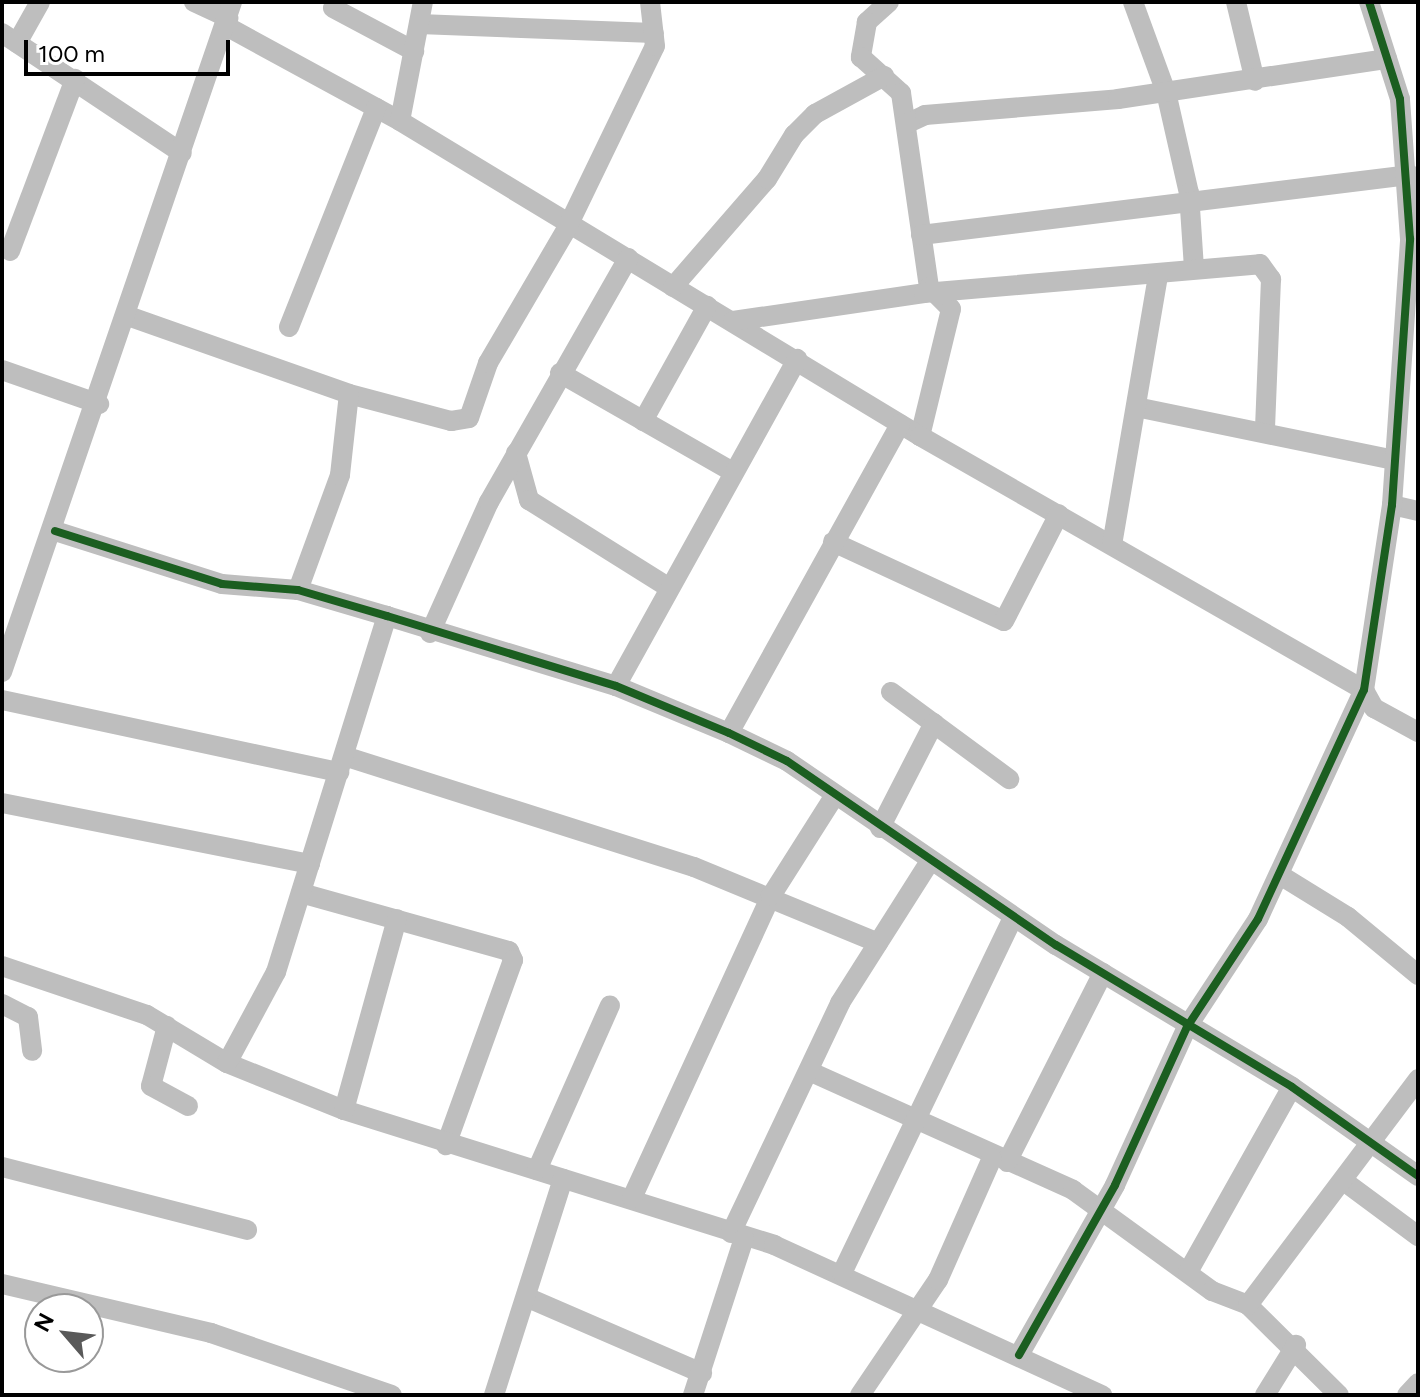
<!DOCTYPE html>
<style>
body{margin:0}
#map{position:relative;width:1420px;height:1397px;overflow:hidden;background:#fff;font-family:Figtree,sans-serif}
div>[style]{position:absolute}
.minor>*{height:20px;margin:-10px;padding:0 10px;transform-origin:10px;border-radius:10px;background:#bebebe}
.cycleway>*{height:8px;margin:-4px;padding:0 4px;transform-origin:4px;border-radius:4px;background:#1b5e20}
span{translate:-50% -50%;white-space:nowrap;text-align:center;line-height:1.15;-webkit-text-stroke:7px #fff;paint-order:stroke}
.frame{position:absolute;inset:0;border:4px solid #000;pointer-events:none}
.north{position:absolute;left:24px;top:1293px;width:80px;height:80px;box-sizing:border-box;background:#fff;border:2px solid #999;border-radius:50%;rotate:298deg;font-size:22px;font-weight:700;line-height:32px;text-align:center;color:#000}
.north::after{content:'';display:block;margin:auto;width:28px;height:36px;background:#595959;clip-path:polygon(50% 0,100% 100%,50% 72%,0 100%)}
.scale{position:absolute;left:24px;top:40px;width:206px;height:36px;box-sizing:border-box;border:4px solid #000;border-top:0;padding-left:10px;font-size:24px;line-height:28px;white-space:nowrap;color:#000;-webkit-text-stroke:6px #fff;paint-order:stroke}
</style>
<div id="map">
<div class="minor">
<i style="left:194px;top:2px;width:38px;rotate:25deg"></i>
<i style="left:889px;top:2px;width:30px;rotate:138deg"></i>
<i style="left:867px;top:22px;width:36px;rotate:100deg"></i>
<i style="left:861px;top:57px;width:54px;rotate:42deg"></i>
<i style="left:901px;top:93px;width:196px;rotate:81.8deg"></i>
<i style="left:929px;top:287px;width:31px;rotate:45deg"></i>
<i style="left:951px;top:309px;width:131px;rotate:103.7deg"></i>
<i style="left:1133px;top:2px;width:96px;rotate:69.9deg"></i>
<i style="left:1166px;top:92px;width:104px;rotate:77.2deg"></i>
<i style="left:1189px;top:193px;width:76px;rotate:86.2deg"></i>
<i style="left:1236px;top:2px;width:81px;rotate:76.5deg"></i>
<i style="left:333px;top:8px;width:92px;rotate:28deg"></i>
<i style="left:419px;top:24px;width:235px;rotate:2.2deg"></i>
<i style="left:226px;top:26px;width:198px;rotate:28.6deg"></i>
<i style="left:400px;top:121px;width:608px;rotate:31.21deg"></i>
<i style="left:920px;top:436px;width:512px;rotate:29.77deg"></i>
<i style="left:1364px;top:690px;width:21px;rotate:61deg"></i>
<i style="left:1374px;top:708px;width:50px;rotate:28.6deg"></i>
<i style="left:2px;top:33px;width:216px;rotate:33.7deg"></i>
<i style="left:17px;top:43px;width:47px;rotate:-60.7deg"></i>
<i style="left:400px;top:121px;width:121px;rotate:-79.1deg"></i>
<i style="left:906px;top:124px;width:21px;rotate:-25deg"></i>
<i style="left:925px;top:115px;width:194px;rotate:-4.7deg"></i>
<i style="left:1118px;top:99px;width:272px;rotate:-8.5deg"></i>
<i style="left:921px;top:235px;width:493px;rotate:-7deg"></i>
<i style="left:10px;top:251px;width:184px;rotate:-69.3deg"></i>
<i style="left:673px;top:287px;width:143px;rotate:-49deg"></i>
<i style="left:767px;top:179px;width:52px;rotate:-58.5deg"></i>
<i style="left:794px;top:135px;width:30px;rotate:-45deg"></i>
<i style="left:815px;top:114px;width:79px;rotate:-28.8deg"></i>
<i style="left:128px;top:316px;width:234px;rotate:19.4deg"></i>
<i style="left:349px;top:394px;width:106px;rotate:14.8deg"></i>
<i style="left:451px;top:421px;width:18px;rotate:-9deg"></i>
<i style="left:469px;top:418px;width:58px;rotate:-70.9deg"></i>
<i style="left:488px;top:363px;width:154px;rotate:-59.6deg"></i>
<i style="left:566px;top:230px;width:204px;rotate:-64.2deg"></i>
<i style="left:655px;top:46px;width:44px;rotate:-96.5deg"></i>
<i style="left:733px;top:321px;width:193px;rotate:-8.3deg"></i>
<i style="left:924px;top:293px;width:337px;rotate:-4.9deg"></i>
<i style="left:1260px;top:264px;width:19px;rotate:54deg"></i>
<i style="left:1271px;top:279px;width:150px;rotate:92.3deg"></i>
<i style="left:289px;top:327px;width:236px;rotate:-68.3deg"></i>
<i style="left:2px;top:370px;width:103px;rotate:19.3deg"></i>
<i style="left:560px;top:373px;width:197px;rotate:29.8deg"></i>
<i style="left:1136px;top:407px;width:263px;rotate:11.6deg"></i>
<i style="left:643px;top:421px;width:132px;rotate:-60.9deg"></i>
<i style="left:516px;top:453px;width:49px;rotate:74.5deg"></i>
<i style="left:529px;top:500px;width:162px;rotate:32.1deg"></i>
<i style="left:1392px;top:505px;width:27px;rotate:13deg"></i>
<i style="left:55px;top:531px;width:175px;rotate:17.6deg"></i>
<i style="left:222px;top:584px;width:76px;rotate:4.5deg"></i>
<i style="left:298px;top:590px;width:93px;rotate:16.3deg"></i>
<i style="left:387px;top:616px;width:239px;rotate:17deg"></i>
<i style="left:616px;top:686px;width:122px;rotate:22.6deg"></i>
<i style="left:729px;top:733px;width:64px;rotate:25.8deg"></i>
<i style="left:787px;top:761px;width:326px;rotate:34.4deg"></i>
<i style="left:1056px;top:945px;width:275px;rotate:31deg"></i>
<i style="left:1292px;top:1087px;width:154px;rotate:35.2deg"></i>
<i style="left:833px;top:542px;width:188px;rotate:24.8deg"></i>
<i style="left:1004px;top:621px;width:120px;rotate:-62.8deg"></i>
<i style="left:1112px;top:545px;width:272px;rotate:-80.3deg"></i>
<i style="left:298px;top:590px;width:122px;rotate:-69.9deg"></i>
<i style="left:340px;top:475px;width:81px;rotate:-83.7deg"></i>
<i style="left:430px;top:633px;width:144px;rotate:-65.8deg"></i>
<i style="left:489px;top:502px;width:281px;rotate:-60.3deg"></i>
<i style="left:2px;top:672px;width:708px;rotate:-71.05deg"></i>
<i style="left:616px;top:686px;width:374px;rotate:-61deg"></i>
<i style="left:891px;top:692px;width:147px;rotate:36.4deg"></i>
<i style="left:2px;top:700px;width:345px;rotate:12.1deg"></i>
<i style="left:729px;top:733px;width:353px;rotate:-61deg"></i>
<i style="left:344px;top:756px;width:367px;rotate:17.6deg"></i>
<i style="left:694px;top:867px;width:199px;rotate:22.4deg"></i>
<i style="left:2px;top:803px;width:314px;rotate:11.2deg"></i>
<i style="left:880px;top:828px;width:118px;rotate:-62.8deg"></i>
<i style="left:1280px;top:875px;width:80px;rotate:31.7deg"></i>
<i style="left:1348px;top:917px;width:91px;rotate:39.6deg"></i>
<i style="left:301px;top:893px;width:216px;rotate:15.6deg"></i>
<i style="left:509px;top:951px;width:10px;rotate:66deg"></i>
<i style="left:513px;top:960px;width:197px;rotate:109.9deg"></i>
<i style="left:2px;top:966px;width:153px;rotate:18.7deg"></i>
<i style="left:147px;top:1015px;width:93px;rotate:31deg"></i>
<i style="left:227px;top:1063px;width:126px;rotate:21.9deg"></i>
<i style="left:344px;top:1110px;width:451px;rotate:17.4deg"></i>
<i style="left:774px;top:1245px;width:361px;rotate:24.6deg"></i>
<i style="left:2px;top:1004px;width:29px;rotate:27deg"></i>
<i style="left:28px;top:1017px;width:34px;rotate:83deg"></i>
<i style="left:167px;top:1026px;width:62px;rotate:104.9deg"></i>
<i style="left:151px;top:1086px;width:42px;rotate:28.4deg"></i>
<i style="left:227px;top:1063px;width:103px;rotate:-61.7deg"></i>
<i style="left:276px;top:972px;width:373px;rotate:-72.7deg"></i>
<i style="left:811px;top:1072px;width:287px;rotate:24.2deg"></i>
<i style="left:1073px;top:1190px;width:172px;rotate:36deg"></i>
<i style="left:1212px;top:1291px;width:39px;rotate:21deg"></i>
<i style="left:1248px;top:1305px;width:128px;rotate:44.7deg"></i>
<i style="left:344px;top:1110px;width:198px;rotate:-74.5deg"></i>
<i style="left:1007px;top:1162px;width:212px;rotate:-63.1deg"></i>
<i style="left:2px;top:1167px;width:253px;rotate:14.4deg"></i>
<i style="left:537px;top:1170px;width:180px;rotate:-66.1deg"></i>
<i style="left:1345px;top:1182px;width:91px;rotate:36.5deg"></i>
<i style="left:632px;top:1198px;width:332px;rotate:-65.3deg"></i>
<i style="left:771px;top:896px;width:120px;rotate:-57.6deg"></i>
<i style="left:731px;top:1233px;width:255px;rotate:-64.6deg"></i>
<i style="left:840px;top:1003px;width:166px;rotate:-57.6deg"></i>
<i style="left:1188px;top:1272px;width:212px;rotate:-60.7deg"></i>
<i style="left:842px;top:1273px;width:395px;rotate:-64.3deg"></i>
<i style="left:2px;top:1284px;width:215px;rotate:13.2deg"></i>
<i style="left:211px;top:1333px;width:191px;rotate:18.9deg"></i>
<i style="left:526px;top:1297px;width:192px;rotate:23.4deg"></i>
<i style="left:1248px;top:1305px;width:283px;rotate:-53deg"></i>
<i style="left:1019px;top:1355px;width:195px;rotate:-60.5deg"></i>
<i style="left:1115px;top:1185px;width:174px;rotate:-65.5deg"></i>
<i style="left:1187px;top:1027px;width:129px;rotate:-56.7deg"></i>
<i style="left:1258px;top:919px;width:252px;rotate:-65.2deg"></i>
<i style="left:1364px;top:690px;width:187px;rotate:-81.4deg"></i>
<i style="left:1392px;top:505px;width:267px;rotate:-86.1deg"></i>
<i style="left:1410px;top:239px;width:140px;rotate:-94.1deg"></i>
<i style="left:1400px;top:99px;width:102px;rotate:-107.7deg"></i>
<i style="left:494px;top:1395px;width:227px;rotate:-72.3deg"></i>
<i style="left:693px;top:1395px;width:165px;rotate:-72deg"></i>
<i style="left:860px;top:1395px;width:139px;rotate:-55.9deg"></i>
<i style="left:938px;top:1280px;width:133px;rotate:-66.1deg"></i>
<i style="left:1265px;top:1395px;width:59px;rotate:-58.2deg"></i>
<i style="left:1407px;top:1395px;width:16px;rotate:-47deg"></i>
</div>
<div class="cycleway">
<i style="left:55px;top:531px;width:175px;rotate:17.6deg"></i>
<i style="left:222px;top:584px;width:76px;rotate:4.5deg"></i>
<i style="left:298px;top:590px;width:93px;rotate:16.3deg"></i>
<i style="left:387px;top:616px;width:239px;rotate:17deg"></i>
<i style="left:616px;top:686px;width:122px;rotate:22.6deg"></i>
<i style="left:729px;top:733px;width:64px;rotate:25.8deg"></i>
<i style="left:787px;top:761px;width:326px;rotate:34.4deg"></i>
<i style="left:1056px;top:945px;width:275px;rotate:31deg"></i>
<i style="left:1292px;top:1087px;width:154px;rotate:35.2deg"></i>
<i style="left:1019px;top:1355px;width:195px;rotate:-60.5deg"></i>
<i style="left:1115px;top:1185px;width:174px;rotate:-65.5deg"></i>
<i style="left:1187px;top:1027px;width:129px;rotate:-56.7deg"></i>
<i style="left:1258px;top:919px;width:252px;rotate:-65.2deg"></i>
<i style="left:1364px;top:690px;width:187px;rotate:-81.4deg"></i>
<i style="left:1392px;top:505px;width:267px;rotate:-86.1deg"></i>
<i style="left:1410px;top:239px;width:140px;rotate:-94.1deg"></i>
<i style="left:1400px;top:99px;width:102px;rotate:-107.7deg"></i>
</div>
<div class="frame"></div>
<div class="north">N</div>
<div class="scale">100 m</div>
</div>
